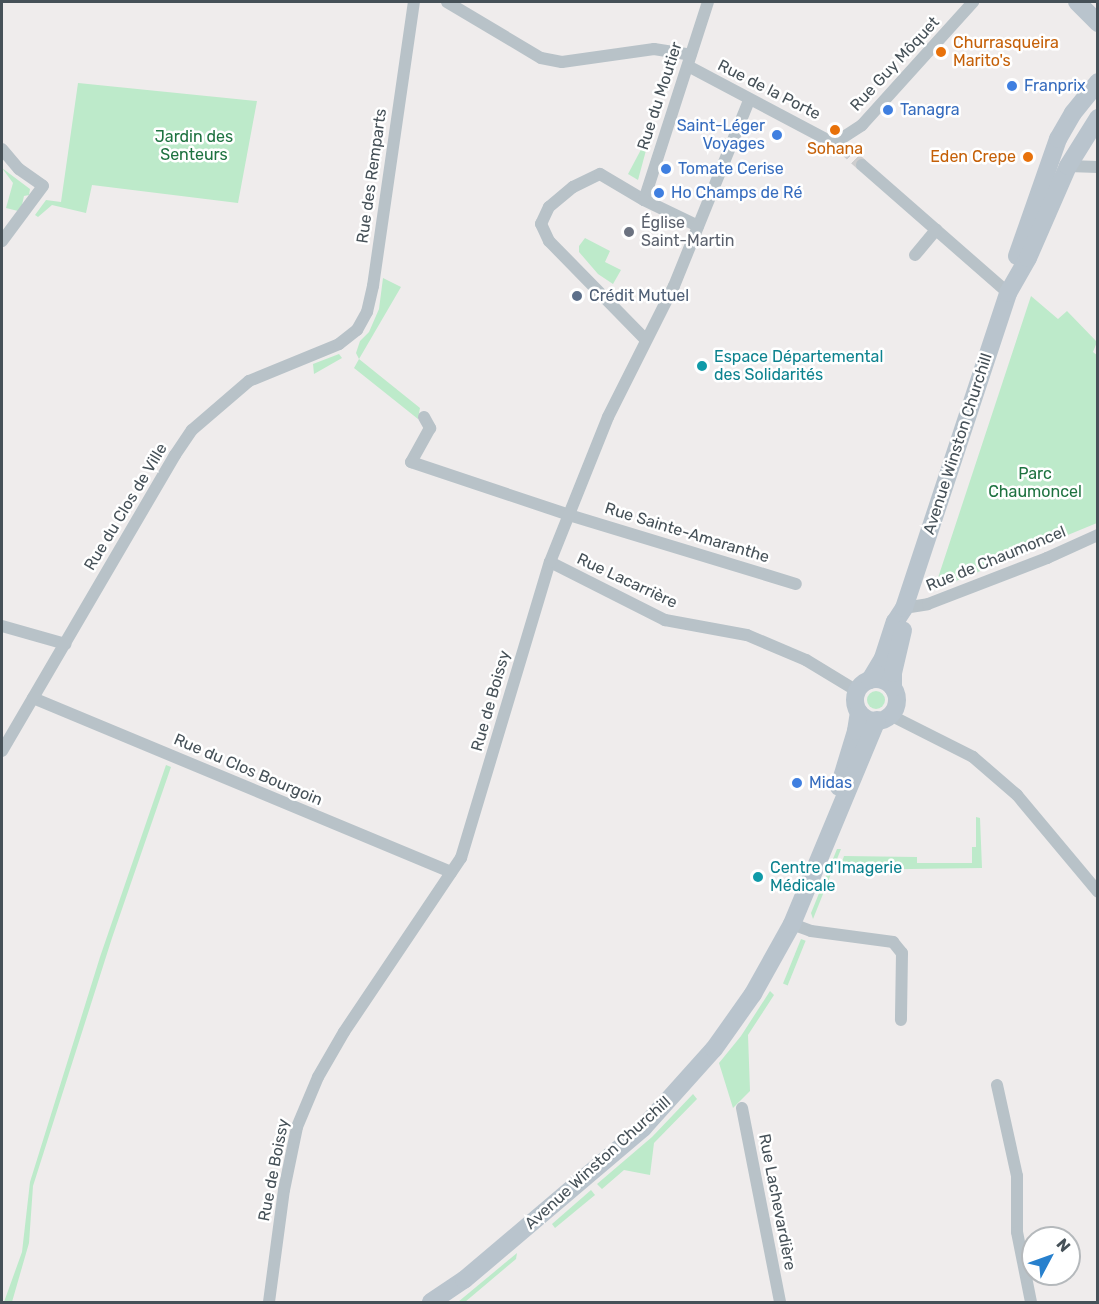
<!DOCTYPE html>
<meta charset="utf-8">
<style>
body{margin:0}
#map{position:relative;width:1099px;height:1304px;overflow:hidden;background:#efecec;font-family:Rubik,sans-serif}
div>[style]{position:absolute}
.green>*{inset:0;background:#bdeaca;transform-origin:0 0}
.round{border-radius:50%}
.street-tunnel>*{height:12px;margin-top:-6px;transform-origin:0;background:repeating-linear-gradient(90deg,#cdcdce 0 12px,transparent 0 18px)}
.street>*{height:12px;margin:-6px;padding:0 6px;transform-origin:6px;border-radius:6px;background:#b8c2c8}
.secondary>*{height:18px;margin:-9px;padding:0 9px;transform-origin:9px;border-radius:9px;background:#b9c4cd}
.secondary>.ring{margin:-9px;padding:0;box-sizing:content-box;background:none;border:18px solid #b9c4cd;border-radius:50%}
.dots>*{width:16px;height:16px;translate:-50% -50%;box-sizing:border-box;border:3px solid #fff;border-radius:50%}
span{translate:-50% -50%;white-space:nowrap;text-align:center;line-height:1.15;-webkit-text-stroke:5px #fff;paint-order:stroke}
.food-label{font-size:16px;color:#c56008}
.left{translate:0 -50%;text-align:left}
.right{translate:-100% -50%;text-align:right}
.street-label{font-size:16px;color:#465158}
.shop-label{font-size:16px;color:#366cbe}
.park-label{font-size:16px;color:#1e7240}
.worship-label{font-size:16px;color:#5b616d}
.service-label{font-size:16px;color:#4e5e75}
.culture-label{font-size:16px;color:#0d838f}
.frame{position:absolute;inset:0;border:3px solid #465158;pointer-events:none}
.north{position:absolute;left:1021px;top:1226px;width:60px;height:60px;box-sizing:border-box;background:#fff;border:2px solid #b5b9bc;border-radius:50%;rotate:49deg;font-size:16px;font-weight:700;line-height:24px;text-align:center;color:#465158}
.north::after{content:'';display:block;margin:auto;width:21px;height:27px;background:#2880cd;clip-path:polygon(50% 0,100% 100%,50% 72%,0 100%)}
</style>
<div id="map">
<div class="green">
<i style="clip-path:polygon(78px 83px,257px 101px,238px 203px,92px 185px,86px 213px,52px 205px,38px 217px,35px 215px,46px 200px,61px 202px)"></i>
<i style="clip-path:polygon(645px 142px,648px 143px,638px 180px,628px 174px)"></i>
<i style="clip-path:polygon(2px 168px,30px 189px,29px 195px,24px 196px,22px 205px,18px 211px,6px 208px,13px 183px)"></i>
<i style="clip-path:polygon(585px 238px,610px 251px,605px 262px,621px 270px,613px 284px,598px 274px,579px 252px,579px 246px)"></i>
<i style="clip-path:polygon(383px 278px,401px 287px,359px 359px,420px 408px,418px 419px,354px 368px,359px 359px,356px 353px,360px 341px,369px 332px,379px 309px)"></i>
<i style="clip-path:polygon(1031px 296px,1058px 319px,1067px 311px,1097px 342px,1093px 352px,1098px 356px,1097px 523px,934px 590px)"></i>
<i style="clip-path:polygon(339px 354px,342px 358px,314px 374px,313px 364px)"></i>
<i class="round" style="left:867px;top:691px;width:18px;height:18px"></i>
<i style="clip-path:polygon(166px 765px,171px 767px,112px 938px,33px 1186px,29px 1243px,12px 1302px,4px 1302px,22px 1252px,30px 1182px,100px 957px)"></i>
<i style="clip-path:polygon(976px 817px,980px 818px,982px 868px,839px 870px,844px 856px,917px 857px,917px 863px,972px 863px,972px 847px,976px 847px)"></i>
<i style="clip-path:polygon(837px 849px,841px 849px,813px 919px,811px 913px)"></i>
<i style="left:801px;top:939px;width:5px;height:48px;rotate:22deg"></i>
<i style="clip-path:polygon(770px 991px,774px 995px,748px 1035px,750px 1091px,733px 1108px,719px 1063px,741px 1036px)"></i>
<i style="clip-path:polygon(693px 1094px,697px 1099px,654px 1143px,650px 1175px,624px 1170px,602px 1189px,597px 1184px,652px 1137px)"></i>
<i style="clip-path:polygon(591px 1190px,595px 1195px,555px 1228px,552px 1224px)"></i>
<i style="clip-path:polygon(517px 1253px,516px 1259px,465px 1302px,458px 1302px)"></i>
</div>
<div class="street-tunnel">
<i style="left:842px;top:147px;width:27px;rotate:42deg"></i>
</div>
<div class="street">
<i style="left:447px;top:2px;width:109px;rotate:30.8deg"></i>
<i style="left:541px;top:58px;width:21px;rotate:11deg"></i>
<i style="left:562px;top:62px;width:93px;rotate:-8deg"></i>
<i style="left:654px;top:49px;width:37px;rotate:9deg"></i>
<i style="left:688px;top:66px;width:173px;rotate:27.9deg"></i>
<i style="left:836px;top:142px;width:31px;rotate:-33deg"></i>
<i style="left:862px;top:125px;width:166px;rotate:-47.9deg"></i>
<i style="left:2px;top:149px;width:26px;rotate:50deg"></i>
<i style="left:19px;top:169px;width:29px;rotate:35deg"></i>
<i style="left:43px;top:186px;width:69px;rotate:126.7deg"></i>
<i style="left:862px;top:165px;width:194px;rotate:41.2deg"></i>
<i style="left:1068px;top:166px;width:30px;rotate:2deg"></i>
<i style="left:644px;top:200px;width:208px;rotate:-72.1deg"></i>
<i style="left:915px;top:255px;width:33px;rotate:-50deg"></i>
<i style="left:645px;top:339px;width:137px;rotate:-134.4deg"></i>
<i style="left:549px;top:241px;width:19px;rotate:-115deg"></i>
<i style="left:541px;top:224px;width:19px;rotate:-65deg"></i>
<i style="left:549px;top:207px;width:31px;rotate:-40deg"></i>
<i style="left:573px;top:187px;width:30px;rotate:-26deg"></i>
<i style="left:600px;top:174px;width:51px;rotate:30.6deg"></i>
<i style="left:644px;top:200px;width:60px;rotate:25.7deg"></i>
<i style="left:424px;top:417px;width:13px;rotate:61deg"></i>
<i style="left:430px;top:428px;width:39px;rotate:119deg"></i>
<i style="left:411px;top:462px;width:167px;rotate:18.5deg"></i>
<i style="left:569px;top:515px;width:237px;rotate:16.9deg"></i>
<i style="left:550px;top:562px;width:129px;rotate:26.8deg"></i>
<i style="left:665px;top:620px;width:83px;rotate:10.4deg"></i>
<i style="left:747px;top:635px;width:64px;rotate:23deg"></i>
<i style="left:806px;top:660px;width:60px;rotate:31.3deg"></i>
<i style="left:904px;top:608px;width:24px;rotate:-9deg"></i>
<i style="left:928px;top:604px;width:128px;rotate:-21.1deg"></i>
<i style="left:1047px;top:558px;width:56px;rotate:-24.3deg"></i>
<i style="left:2px;top:626px;width:66px;rotate:15.9deg"></i>
<i style="left:33px;top:698px;width:453px;rotate:22.6deg"></i>
<i style="left:890px;top:715px;width:93px;rotate:26.8deg"></i>
<i style="left:973px;top:757px;width:58px;rotate:40.8deg"></i>
<i style="left:1017px;top:795px;width:126px;rotate:50.1deg"></i>
<i style="left:2px;top:751px;width:343px;rotate:-59.7deg"></i>
<i style="left:175px;top:455px;width:30px;rotate:-56deg"></i>
<i style="left:192px;top:430px;width:75px;rotate:-40.7deg"></i>
<i style="left:249px;top:381px;width:97px;rotate:-22.3deg"></i>
<i style="left:339px;top:344px;width:23px;rotate:-38deg"></i>
<i style="left:357px;top:330px;width:21px;rotate:-61deg"></i>
<i style="left:367px;top:312px;width:27px;rotate:-77deg"></i>
<i style="left:373px;top:286px;width:287px;rotate:-81.8deg"></i>
<i style="left:792px;top:924px;width:20px;rotate:20deg"></i>
<i style="left:811px;top:931px;width:83px;rotate:7.6deg"></i>
<i style="left:893px;top:942px;width:14px;rotate:51deg"></i>
<i style="left:902px;top:953px;width:67px;rotate:90.9deg"></i>
<i style="left:997px;top:1085px;width:93px;rotate:77.6deg"></i>
<i style="left:1017px;top:1176px;width:56px;rotate:90deg"></i>
<i style="left:1017px;top:1232px;width:71px;rotate:78.7deg"></i>
<i style="left:742px;top:1108px;width:198px;rotate:78.9deg"></i>
<i style="left:269px;top:1302px;width:113px;rotate:-82.4deg"></i>
<i style="left:284px;top:1190px;width:64px;rotate:-78.3deg"></i>
<i style="left:297px;top:1127px;width:54px;rotate:-67.2deg"></i>
<i style="left:318px;top:1077px;width:52px;rotate:-60deg"></i>
<i style="left:344px;top:1032px;width:210px;rotate:-56.1deg"></i>
<i style="left:461px;top:858px;width:309px;rotate:-73.3deg"></i>
<i style="left:550px;top:562px;width:156px;rotate:-68.2deg"></i>
<i style="left:608px;top:417px;width:147px;rotate:-63.3deg"></i>
<i style="left:674px;top:286px;width:201px;rotate:-68deg"></i>
</div>
<div class="secondary">
<i style="left:1077px;top:2px;width:30px;rotate:45deg"></i>
<i style="left:1017px;top:256px;width:124px;rotate:-70.7deg"></i>
<i style="left:1058px;top:139px;width:30px;rotate:-60deg"></i>
<i style="left:1073px;top:113px;width:40px;rotate:-51deg"></i>
<i class="ring" style="left:855px;top:679px;width:24px;height:24px"></i>
<i style="left:870px;top:680px;width:26px;rotate:-59deg"></i>
<i style="left:883px;top:658px;width:38px;rotate:-72deg"></i>
<i style="left:895px;top:622px;width:17px;rotate:-57deg"></i>
<i style="left:904px;top:608px;width:332px;rotate:-71.7deg"></i>
<i style="left:1008px;top:293px;width:40px;rotate:-60.3deg"></i>
<i style="left:1028px;top:258px;width:100px;rotate:-66.5deg"></i>
<i style="left:1068px;top:166px;width:57px;rotate:-58deg"></i>
<i style="left:893px;top:688px;width:15px;rotate:-90deg"></i>
<i style="left:893px;top:673px;width:44px;rotate:-76.9deg"></i>
<i style="left:839px;top:787px;width:59px;rotate:-73.1deg"></i>
<i style="left:856px;top:731px;width:19px;rotate:-81deg"></i>
<i style="left:431px;top:1302px;width:40px;rotate:-34deg"></i>
<i style="left:464px;top:1280px;width:235px;rotate:-40.3deg"></i>
<i style="left:643px;top:1128px;width:106px;rotate:-48.1deg"></i>
<i style="left:714px;top:1049px;width:67px;rotate:-54.7deg"></i>
<i style="left:753px;top:994px;width:80px;rotate:-60.9deg"></i>
<i style="left:792px;top:924px;width:221px;rotate:-67.4deg"></i>
</div>
<div class="dots">
<i style="left:941px;top:52px;background:#e8710a"></i>
<i style="left:1012px;top:86px;background:#3f7fe0"></i>
<i style="left:888px;top:110px;background:#3f7fe0"></i>
<i style="left:835px;top:130px;background:#e8710a"></i>
<i style="left:777px;top:135px;background:#3f7fe0"></i>
<i style="left:1028px;top:157px;background:#e8710a"></i>
<i style="left:666px;top:169px;background:#3f7fe0"></i>
<i style="left:659px;top:193px;background:#3f7fe0"></i>
<i style="left:629px;top:232px;background:#6b7280"></i>
<i style="left:577px;top:296px;background:#5c6f8a"></i>
<i style="left:702px;top:366px;background:#0f9aa8"></i>
<i style="left:797px;top:783px;background:#3f7fe0"></i>
<i style="left:758px;top:877px;background:#0f9aa8"></i>
</div>
<div class="food-label">
<span class="left" style="left:953px;top:52px">Churrasqueira<br>Marito's</span>
<span style="left:835px;top:149px">Sohana</span>
<span class="right" style="left:1016px;top:157px">Eden Crepe</span>
</div>
<div class="street-label">
<span style="left:895px;top:64px;rotate:-47deg">Rue Guy Môquet</span>
<span style="left:769px;top:90px;rotate:27deg">Rue de la Porte</span>
<span style="left:660px;top:96px;rotate:-72deg">Rue du Moutier</span>
<span style="left:372px;top:176px;rotate:-82deg">Rue des Remparts</span>
<span style="left:958px;top:444px;rotate:-72deg">Avenue Winston Churchill</span>
<span style="left:126px;top:507px;rotate:-59deg">Rue du Clos de Ville</span>
<span style="left:687px;top:533px;rotate:17deg">Rue Sainte-Amaranthe</span>
<span style="left:996px;top:559px;rotate:-22deg">Rue de Chaumoncel</span>
<span style="left:627px;top:581px;rotate:25deg">Rue Lacarrière</span>
<span style="left:491px;top:701px;rotate:-74deg">Rue de Boissy</span>
<span style="left:248px;top:770px;rotate:23deg">Rue du Clos Bourgoin</span>
<span style="left:598px;top:1163px;rotate:-42deg">Avenue Winston Churchill</span>
<span style="left:274px;top:1170px;rotate:-79deg">Rue de Boissy</span>
<span style="left:777px;top:1202px;rotate:79deg">Rue Lachevardière</span>
</div>
<div class="shop-label">
<span class="left" style="left:1024px;top:86px">Franprix</span>
<span class="left" style="left:900px;top:110px">Tanagra</span>
<span class="right" style="left:765px;top:135px">Saint-Léger<br>Voyages</span>
<span class="left" style="left:678px;top:169px">Tomate Cerise</span>
<span class="left" style="left:671px;top:193px">Ho Champs de Ré</span>
<span class="left" style="left:809px;top:783px">Midas</span>
</div>
<div class="park-label">
<span style="left:194px;top:146px">Jardin des<br>Senteurs</span>
<span style="left:1035px;top:483px">Parc<br>Chaumoncel</span>
</div>
<div class="worship-label">
<span class="left" style="left:641px;top:232px">Église<br>Saint-Martin</span>
</div>
<div class="service-label">
<span class="left" style="left:589px;top:296px">Crédit Mutuel</span>
</div>
<div class="culture-label">
<span class="left" style="left:714px;top:366px">Espace Départemental<br>des Solidarités</span>
<span class="left" style="left:770px;top:877px">Centre d'Imagerie<br>Médicale</span>
</div>
<div class="frame"></div>
<div class="north">N</div>
</div>
